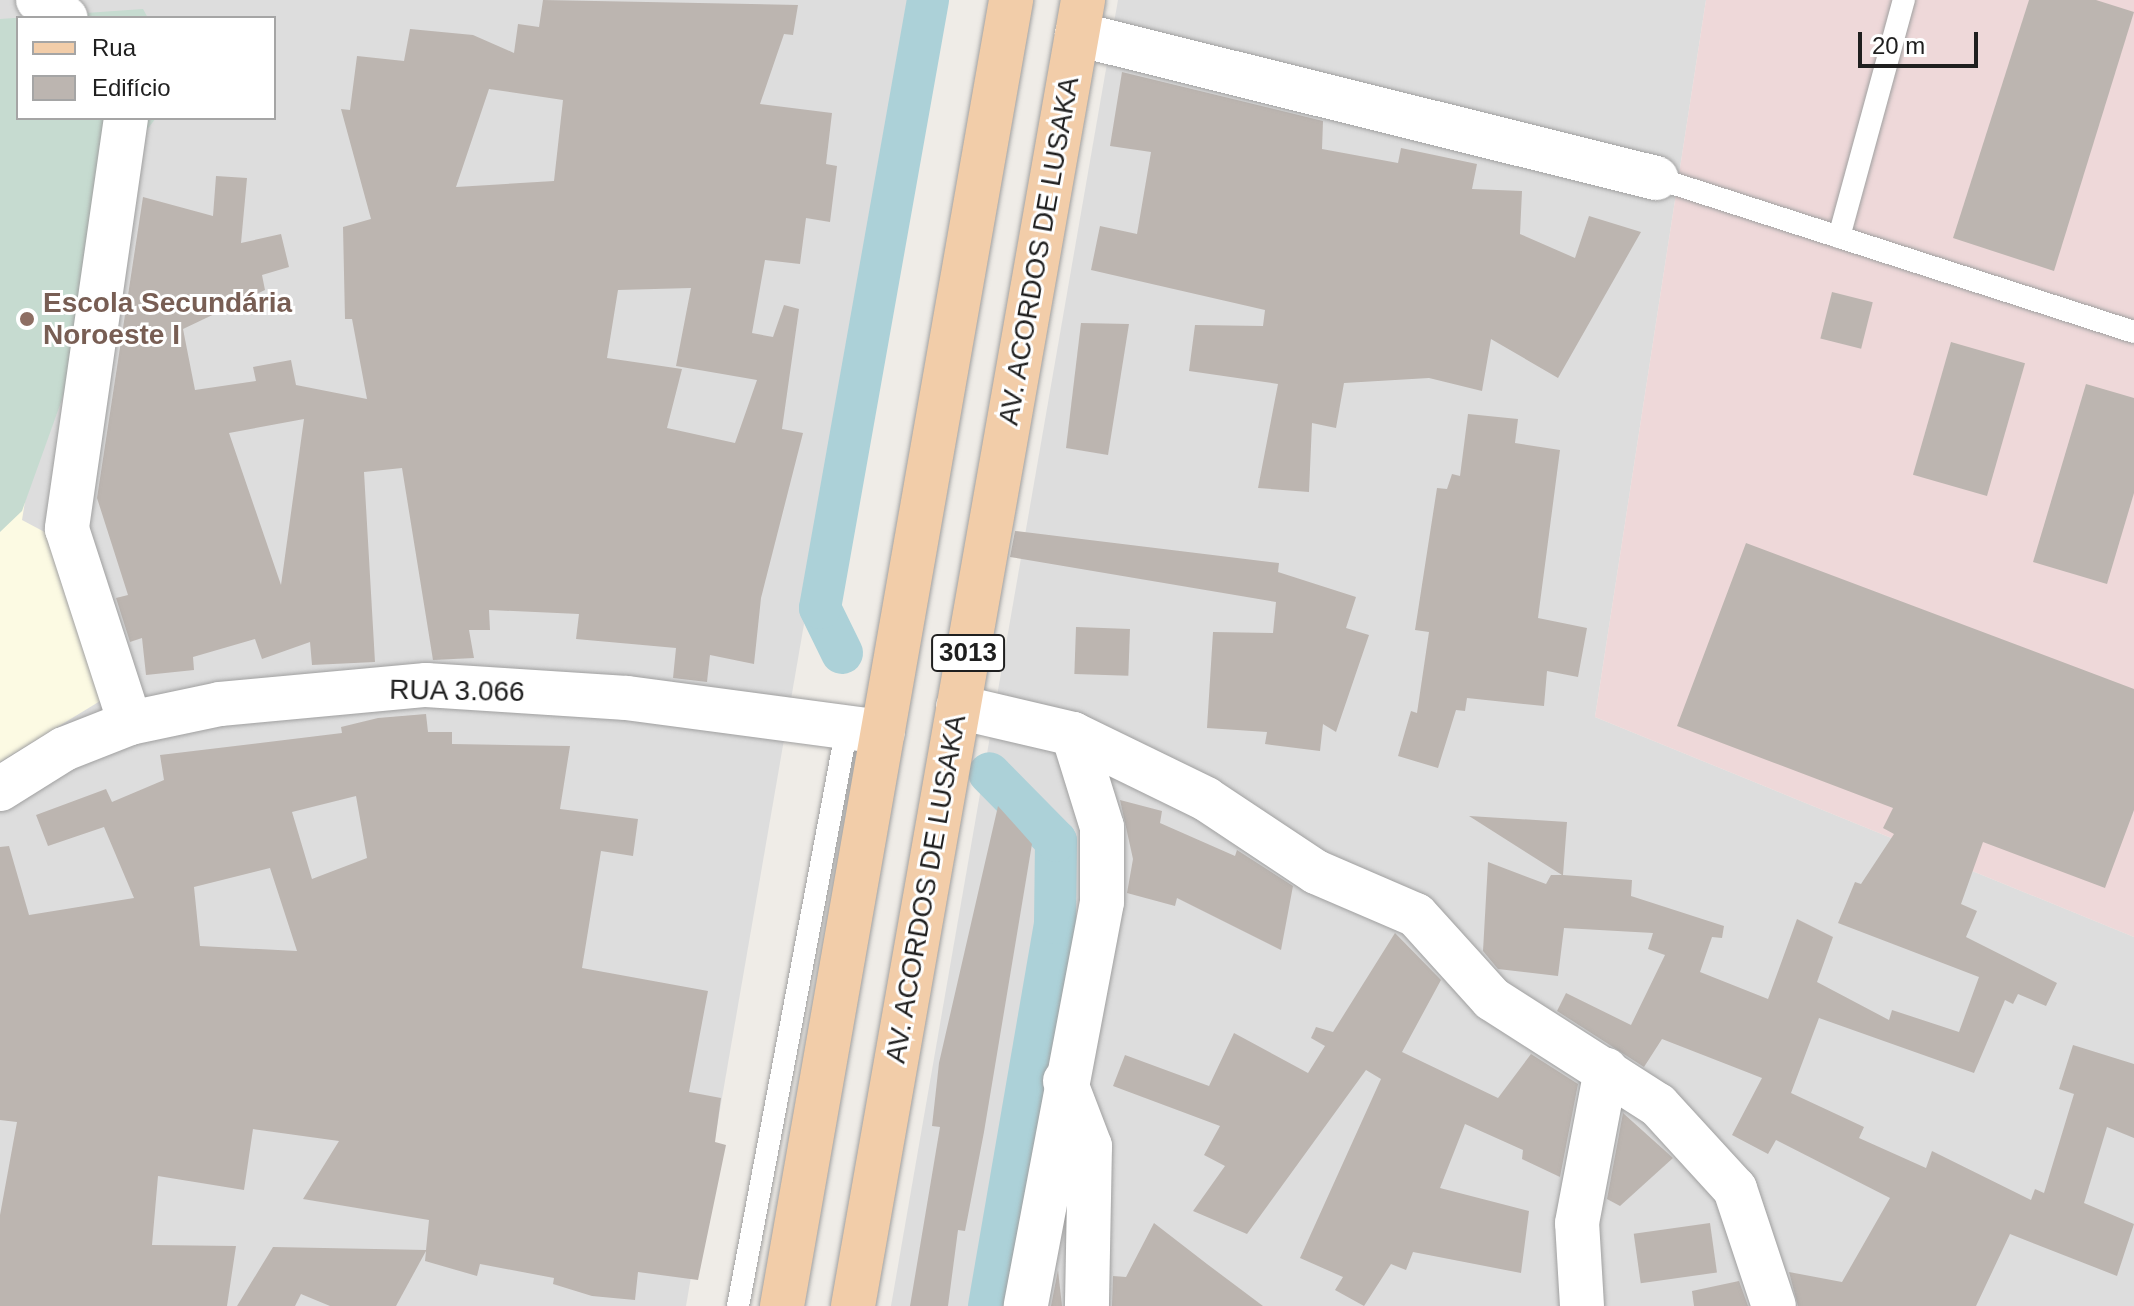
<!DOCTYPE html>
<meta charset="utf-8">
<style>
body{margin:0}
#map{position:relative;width:2134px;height:1306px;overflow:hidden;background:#efece7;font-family:Helvetica,sans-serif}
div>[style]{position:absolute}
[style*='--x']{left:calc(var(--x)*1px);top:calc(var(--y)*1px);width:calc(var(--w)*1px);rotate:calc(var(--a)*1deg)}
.residential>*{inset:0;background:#ddd}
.commercial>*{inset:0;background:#eed8d9}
.education>*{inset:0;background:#fcfae3}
.wetland>*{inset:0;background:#c6dbd0}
.stream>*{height:12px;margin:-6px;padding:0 6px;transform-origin:6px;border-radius:6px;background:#acd1d8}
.canal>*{height:42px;margin:-21px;padding:0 21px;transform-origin:21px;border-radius:21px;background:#acd1d8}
.building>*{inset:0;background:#bcb5b0;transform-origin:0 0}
.roads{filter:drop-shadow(0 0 2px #a0a0a0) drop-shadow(0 0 2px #a0a0a0)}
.service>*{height:22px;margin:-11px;padding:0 11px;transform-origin:11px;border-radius:11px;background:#fff}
.minor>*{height:44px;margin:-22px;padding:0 22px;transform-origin:22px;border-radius:22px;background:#fff}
.primary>*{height:44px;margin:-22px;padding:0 22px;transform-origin:22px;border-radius:22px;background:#f2cda9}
.dots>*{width:22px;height:22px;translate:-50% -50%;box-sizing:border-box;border:4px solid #fff;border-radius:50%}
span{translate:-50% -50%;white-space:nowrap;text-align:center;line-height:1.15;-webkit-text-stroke:6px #fff;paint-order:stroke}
.shield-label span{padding:2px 6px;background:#fff;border:2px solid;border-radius:6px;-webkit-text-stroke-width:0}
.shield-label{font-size:26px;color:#1f1f1f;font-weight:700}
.street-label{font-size:28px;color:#1f1f1f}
.education-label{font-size:28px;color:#785e54;font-weight:700}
.left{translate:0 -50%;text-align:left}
.legend{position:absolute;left:16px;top:16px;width:260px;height:104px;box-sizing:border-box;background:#fff;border:2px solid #a5a5a5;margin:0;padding:10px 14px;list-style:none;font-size:24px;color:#1f1f1f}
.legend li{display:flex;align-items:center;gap:16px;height:40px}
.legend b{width:40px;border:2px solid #a5a5a5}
.scale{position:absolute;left:1858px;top:32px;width:120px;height:36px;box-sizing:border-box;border:4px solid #1f1f1f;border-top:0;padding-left:10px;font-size:24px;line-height:28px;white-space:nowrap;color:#1f1f1f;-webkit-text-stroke:6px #fff;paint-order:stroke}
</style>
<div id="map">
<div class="residential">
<div style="clip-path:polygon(evenodd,0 0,912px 0,686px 1306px,0 1306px,0 0,18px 18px,274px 18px,274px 118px,18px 118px,18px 18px)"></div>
<div style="clip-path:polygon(1118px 0,1706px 0,1595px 717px,2134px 937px,2134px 1306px,891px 1306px)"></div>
</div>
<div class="commercial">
<div style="clip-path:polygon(1706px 0,2134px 0,2134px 937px,1595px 717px)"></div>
</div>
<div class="education">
<div style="clip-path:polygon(0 32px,18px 118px,87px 118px,22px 520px,54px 537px,60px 580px,110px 695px,0 762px)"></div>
</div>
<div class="wetland">
<div style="clip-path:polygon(143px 9px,148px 18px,18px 18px,18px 118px,156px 118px,103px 186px,75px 363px,22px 511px,0 532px,0 19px)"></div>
</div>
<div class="stream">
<div style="--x:989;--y:773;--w:95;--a:45.4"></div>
<div style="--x:1056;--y:841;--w:82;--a:90.7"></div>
<div style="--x:1055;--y:923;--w:389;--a:99.8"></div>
</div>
<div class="canal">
<div style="--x:842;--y:653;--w:50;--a:-116.1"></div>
<div style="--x:820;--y:608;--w:618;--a:-79.93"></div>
<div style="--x:989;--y:1306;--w:389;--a:-80.2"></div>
<div style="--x:1055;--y:923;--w:82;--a:-89.3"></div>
<div style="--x:1056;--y:841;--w:95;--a:-134.6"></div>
</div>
<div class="building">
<div style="clip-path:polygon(evenodd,543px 0,798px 5px,793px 35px,784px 34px,760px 104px,832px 113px,826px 164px,837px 166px,830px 222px,806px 218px,800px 264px,765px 260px,752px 333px,773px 337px,784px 305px,799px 309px,782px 429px,803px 433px,761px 598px,754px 664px,710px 655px,707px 682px,673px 678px,676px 648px,576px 639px,579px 614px,489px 610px,490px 630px,469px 630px,474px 658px,433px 660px,402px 468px,364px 472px,375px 662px,312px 665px,310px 642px,262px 659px,255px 639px,193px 657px,194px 670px,146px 675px,142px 638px,130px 642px,116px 598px,128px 595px,97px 498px,143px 197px,213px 216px,216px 176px,247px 178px,241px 243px,281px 234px,289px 267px,262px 275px,265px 290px,183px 329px,195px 390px,256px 381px,253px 367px,291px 360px,296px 385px,367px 399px,352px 319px,345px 319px,343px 227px,371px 219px,341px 109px,350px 110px,357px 56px,404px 61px,410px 29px,473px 35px,514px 53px,518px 24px,539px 27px,543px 0,489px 89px,563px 100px,554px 181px,456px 187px,489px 89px,543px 0,691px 288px,676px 366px,757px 380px,735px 443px,667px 428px,682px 369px,607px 358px,618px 290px,691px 288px,543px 0,304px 419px,281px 585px,229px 433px,304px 419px)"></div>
<div style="clip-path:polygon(2029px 0,2096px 0,2134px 12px,2054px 271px,1953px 238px)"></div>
<div style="clip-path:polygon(1122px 72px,1323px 121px,1322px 149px,1398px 163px,1401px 148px,1477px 164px,1472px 189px,1522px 191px,1520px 234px,1575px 258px,1589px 216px,1641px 232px,1558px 378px,1491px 339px,1482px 391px,1429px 378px,1344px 383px,1336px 428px,1312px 423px,1309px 492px,1258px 488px,1278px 384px,1189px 371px,1195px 325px,1263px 326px,1265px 310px,1091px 270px,1100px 226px,1137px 234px,1151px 152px,1110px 146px)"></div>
<div style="left:1832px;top:292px;width:42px;height:48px;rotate:14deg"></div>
<div style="clip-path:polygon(1081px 323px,1129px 324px,1108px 455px,1066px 448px)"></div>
<div style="left:1951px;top:342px;width:77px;height:138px;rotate:16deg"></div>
<div style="clip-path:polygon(2086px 384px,2134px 398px,2134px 493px,2107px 584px,2033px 562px)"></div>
<div style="clip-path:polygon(1468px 414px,1518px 419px,1515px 443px,1560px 450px,1538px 618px,1587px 628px,1578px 677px,1547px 671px,1544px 706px,1467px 698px,1465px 711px,1456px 710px,1438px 768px,1398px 756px,1411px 711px,1417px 713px,1429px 632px,1415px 630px,1437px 488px,1447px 489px,1452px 474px,1460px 476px)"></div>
<div style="clip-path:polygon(1015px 531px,1279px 563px,1278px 572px,1356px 597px,1346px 628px,1369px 635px,1336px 732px,1323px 724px,1320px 751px,1265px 744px,1267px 732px,1207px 728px,1213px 632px,1273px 633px,1276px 602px,1010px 557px)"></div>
<div style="clip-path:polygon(1746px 543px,2134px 689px,2134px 810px,2105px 888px,1983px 842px,1961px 904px,1977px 911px,1966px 937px,2057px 983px,2046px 1006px,2018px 994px,2013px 1004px,2005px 1000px,1974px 1073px,1819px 1018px,1791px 1093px,1864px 1127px,1859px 1138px,1926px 1168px,1932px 1151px,2031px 1200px,2035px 1189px,2044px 1193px,2074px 1094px,2059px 1089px,2073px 1045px,2134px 1064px,2134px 1138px,2107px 1127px,2084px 1203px,2134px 1224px,2117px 1276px,2010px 1234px,1976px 1306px,1798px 1306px,1789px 1272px,1842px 1282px,1890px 1198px,1776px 1140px,1768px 1154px,1732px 1135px,1762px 1078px,1662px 1039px,1644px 1067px,1557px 1011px,1566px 993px,1631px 1025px,1665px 955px,1648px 949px,1653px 933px,1564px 928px,1558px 976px,1498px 969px,1483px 951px,1488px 862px,1546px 884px,1551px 875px,1562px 875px,1469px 816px,1567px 822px,1563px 875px,1632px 880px,1631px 896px,1724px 926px,1722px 938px,1712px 937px,1700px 972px,1768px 999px,1797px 919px,1833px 937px,1817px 982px,1889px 1020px,1892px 1010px,1959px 1032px,1979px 977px,1838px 923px,1855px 882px,1861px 884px,1894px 834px,1883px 828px,1893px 808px,1677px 726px)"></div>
<div style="left:1076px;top:627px;width:54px;height:47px;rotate:2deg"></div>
<div style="clip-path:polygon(evenodd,426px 714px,428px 732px,452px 732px,452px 744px,570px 746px,560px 809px,638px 819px,633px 856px,601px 851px,582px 968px,708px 991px,689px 1092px,721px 1098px,715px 1142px,726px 1145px,698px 1280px,638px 1272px,635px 1300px,592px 1296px,553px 1284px,554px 1278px,480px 1264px,477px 1276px,425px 1261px,426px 1251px,396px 1306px,330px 1306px,301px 1294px,295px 1306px,237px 1306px,273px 1247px,426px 1250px,429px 1220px,303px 1199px,339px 1141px,253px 1129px,244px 1190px,158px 1176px,152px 1245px,236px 1246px,227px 1306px,0 1306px,0 1215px,17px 1122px,0 1120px,0 847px,9px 846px,29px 915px,134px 898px,104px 827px,48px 846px,36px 815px,106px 789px,112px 802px,164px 780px,160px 755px,342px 733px,341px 727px,378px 718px,426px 714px,356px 796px,367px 858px,312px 879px,292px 812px,356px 796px,426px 714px,270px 868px,297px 951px,200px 946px,194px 887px,270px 868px)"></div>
<div style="clip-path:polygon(1120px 800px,1162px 811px,1160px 823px,1235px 856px,1237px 850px,1293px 886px,1281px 950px,1177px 898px,1175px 906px,1127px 893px,1133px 859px)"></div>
<div style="clip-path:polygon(998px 806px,1032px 844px,984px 1132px,965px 1231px,958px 1230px,948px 1306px,910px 1306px,940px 1127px,932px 1126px,939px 1063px)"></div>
<div style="clip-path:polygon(1395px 933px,1441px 980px,1402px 1052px,1498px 1098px,1531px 1054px,1578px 1084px,1560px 1177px,1522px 1159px,1523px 1150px,1465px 1124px,1440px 1188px,1529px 1211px,1521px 1273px,1413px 1252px,1406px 1270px,1391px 1264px,1364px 1306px,1335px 1290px,1343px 1277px,1300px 1258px,1381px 1079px,1366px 1070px,1247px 1234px,1193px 1211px,1225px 1166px,1204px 1155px,1220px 1126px,1113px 1086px,1125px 1055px,1209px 1086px,1234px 1033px,1308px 1073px,1325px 1046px,1311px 1038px,1316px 1027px,1333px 1032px)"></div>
<div style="clip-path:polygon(1623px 1113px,1673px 1158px,1620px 1206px,1607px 1199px)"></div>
<div style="clip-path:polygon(1154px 1223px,1207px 1264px,1263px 1306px,1112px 1306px,1113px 1276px,1126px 1277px)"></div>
<div style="left:1710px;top:1223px;width:50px;height:77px;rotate:82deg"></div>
<div style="clip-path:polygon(1058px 1270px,1062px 1306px,1051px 1306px)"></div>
<div style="clip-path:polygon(1739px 1281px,1748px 1306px,1694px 1306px,1692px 1291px)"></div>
</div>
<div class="roads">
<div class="service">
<div style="--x:1656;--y:178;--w:502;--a:17.86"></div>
<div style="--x:1839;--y:237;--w:246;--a:-74.7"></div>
<div style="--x:738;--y:1306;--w:589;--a:-79.34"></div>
</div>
<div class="minor">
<div style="--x:38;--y:0;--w:33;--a:33"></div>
<div style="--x:1077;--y:34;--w:597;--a:13.97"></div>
<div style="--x:126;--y:118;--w:415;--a:98.2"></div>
<div style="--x:67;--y:529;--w:204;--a:72"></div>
<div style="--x:958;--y:707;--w:118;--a:13.2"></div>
<div style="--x:1073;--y:734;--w:97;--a:72.7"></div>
<div style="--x:1102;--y:827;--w:75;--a:90"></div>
<div style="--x:1102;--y:902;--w:411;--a:100.7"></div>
<div style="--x:1073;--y:734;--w:148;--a:26"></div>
<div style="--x:1206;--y:799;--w:132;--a:33.6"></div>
<div style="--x:1316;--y:872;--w:109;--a:23.3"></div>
<div style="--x:1416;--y:915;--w:113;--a:47.9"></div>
<div style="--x:1492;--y:999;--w:197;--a:32.6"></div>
<div style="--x:1658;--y:1105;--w:114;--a:47.5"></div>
<div style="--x:1735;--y:1189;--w:123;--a:71.6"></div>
<div style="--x:0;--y:789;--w:75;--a:-32"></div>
<div style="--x:64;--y:749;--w:71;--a:-21.5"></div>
<div style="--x:130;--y:723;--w:92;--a:-11.9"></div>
<div style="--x:220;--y:704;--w:207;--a:-5.3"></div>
<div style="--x:426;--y:685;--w:201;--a:3.7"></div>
<div style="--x:627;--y:698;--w:258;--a:7.6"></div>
<div style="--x:1065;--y:1081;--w:70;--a:69"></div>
<div style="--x:1090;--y:1146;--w:160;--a:91.1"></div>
<div style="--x:1582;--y:1306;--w:83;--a:-93.4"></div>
<div style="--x:1577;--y:1223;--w:156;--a:-79.3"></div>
</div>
<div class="primary">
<div style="--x:782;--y:1306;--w:1326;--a:-80.05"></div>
<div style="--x:853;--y:1306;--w:1326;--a:-80.01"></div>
</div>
</div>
<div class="dots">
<div style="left:27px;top:319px;background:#8d6e63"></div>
</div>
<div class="shield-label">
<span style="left:968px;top:653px">3013</span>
</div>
<div class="street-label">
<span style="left:1039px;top:251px;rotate:-80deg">AV. ACORDOS DE LUSAKA</span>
<span style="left:457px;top:691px;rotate:1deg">RUA 3.066</span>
<span style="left:926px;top:889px;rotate:-80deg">AV. ACORDOS DE LUSAKA</span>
</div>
<div class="education-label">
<span class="left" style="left:43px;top:319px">Escola Secundária<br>Noroeste I</span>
</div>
<ul class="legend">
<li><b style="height:10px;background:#f2cda9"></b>Rua</li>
<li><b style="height:22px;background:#bcb5b0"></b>Edifício</li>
</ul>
<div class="scale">20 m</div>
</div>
